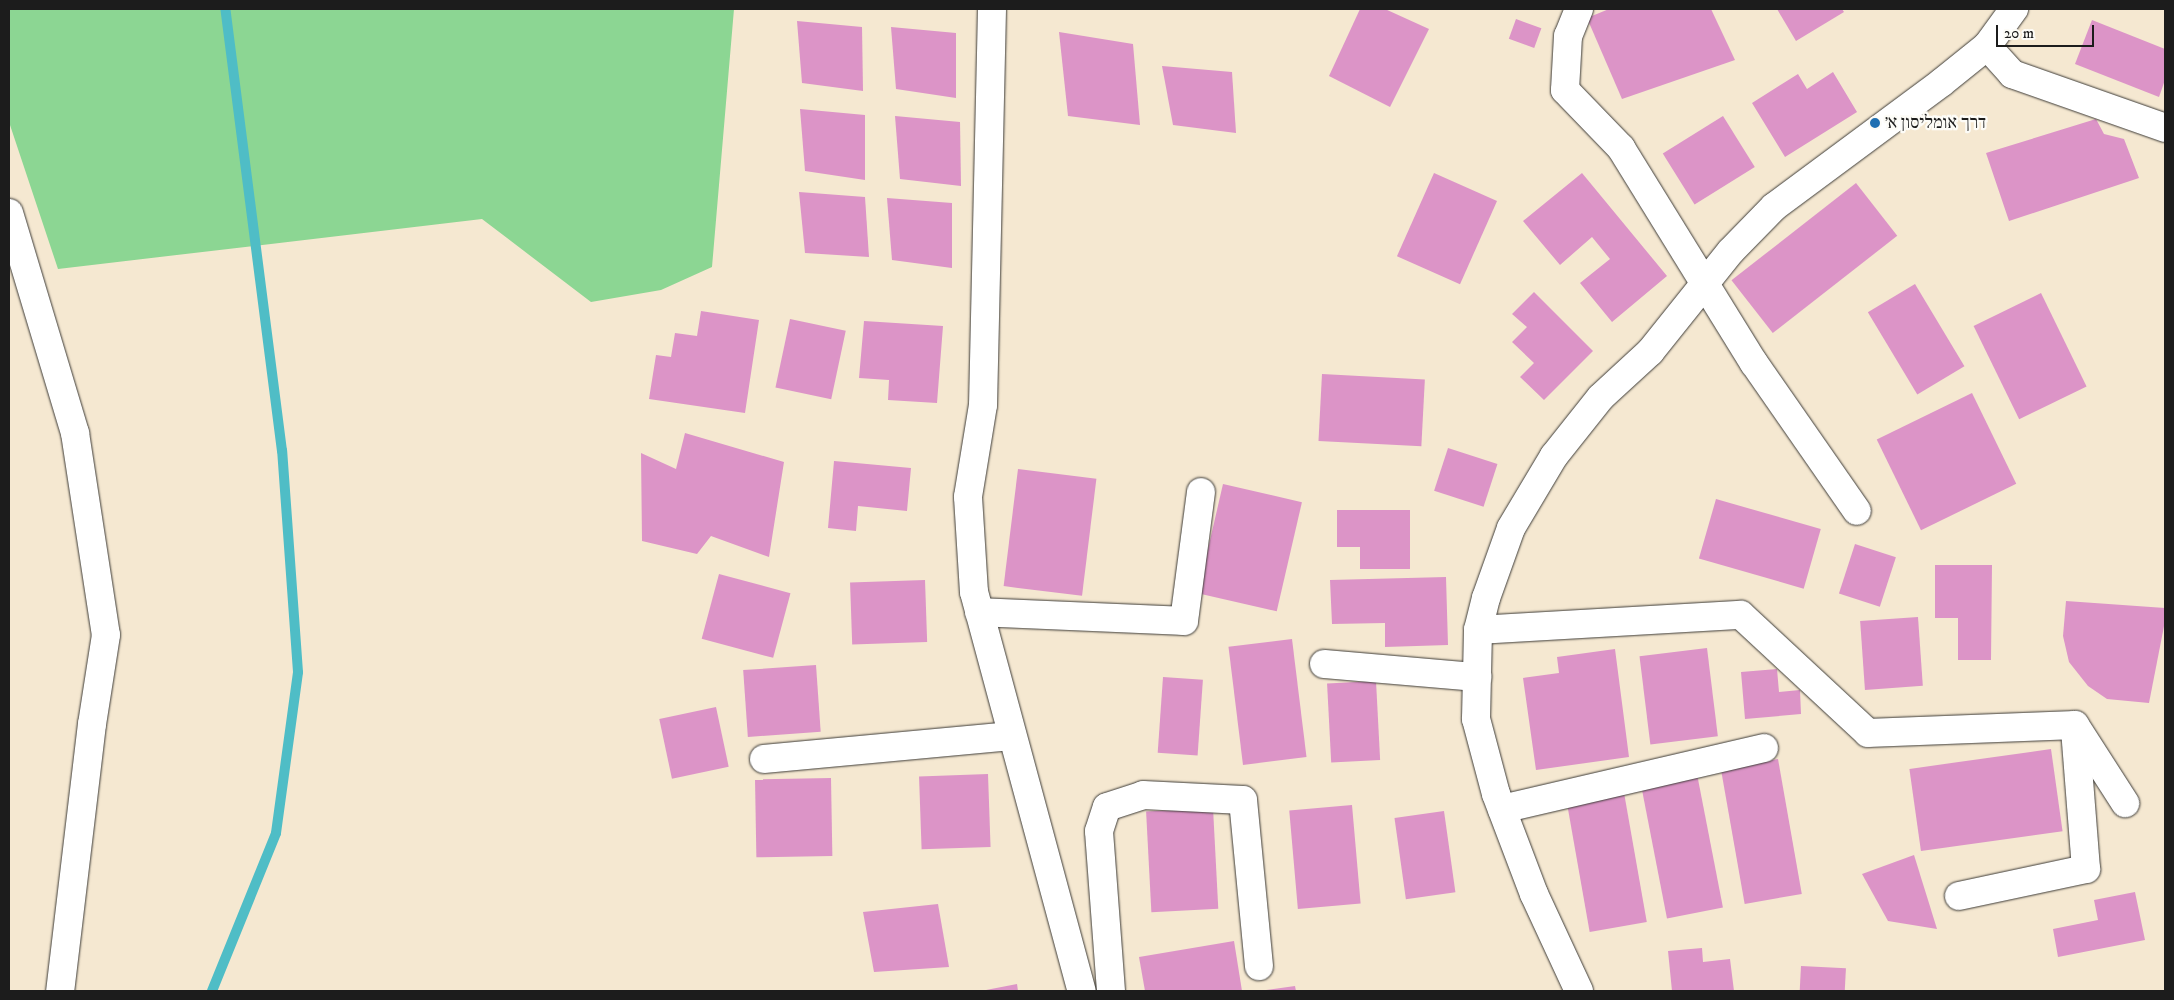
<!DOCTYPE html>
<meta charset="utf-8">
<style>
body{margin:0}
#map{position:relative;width:2174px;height:1000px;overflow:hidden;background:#f5e8d1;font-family:"IM FELL DW Pica","Frank Ruhl Libre",serif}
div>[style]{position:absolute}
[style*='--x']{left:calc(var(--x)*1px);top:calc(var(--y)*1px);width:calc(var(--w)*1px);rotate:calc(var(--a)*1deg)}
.green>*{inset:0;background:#8cd693}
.stream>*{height:10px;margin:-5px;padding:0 5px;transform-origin:5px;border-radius:5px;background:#4fbdc6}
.building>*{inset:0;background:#dc94c7;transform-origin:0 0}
.roads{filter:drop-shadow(0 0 1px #3d3b37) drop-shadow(0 0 1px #3d3b37)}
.minor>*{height:28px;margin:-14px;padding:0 14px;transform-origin:14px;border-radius:14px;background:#fff}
.dots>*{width:14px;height:14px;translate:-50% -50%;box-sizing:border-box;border:2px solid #fdfcf7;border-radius:50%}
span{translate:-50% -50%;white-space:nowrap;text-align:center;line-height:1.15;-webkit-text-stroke:4.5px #fdfcf7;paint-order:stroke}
.poi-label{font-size:18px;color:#1c1c1c}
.left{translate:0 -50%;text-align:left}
.frame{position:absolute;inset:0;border:10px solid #1c1c1c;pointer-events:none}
.scale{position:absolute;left:1996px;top:25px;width:98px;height:22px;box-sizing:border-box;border:2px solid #1c1c1c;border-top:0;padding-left:6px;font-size:15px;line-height:18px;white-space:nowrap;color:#1c1c1c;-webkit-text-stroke:4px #fdfcf7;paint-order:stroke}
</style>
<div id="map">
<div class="green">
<div style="clip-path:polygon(9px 9px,734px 9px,712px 267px,661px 290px,591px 302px,482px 219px,58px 269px,9px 122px)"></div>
</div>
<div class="stream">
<div style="--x:212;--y:991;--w:170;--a:-67.9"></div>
<div style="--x:276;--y:833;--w:162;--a:-82.2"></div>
<div style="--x:298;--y:672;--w:222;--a:-94.1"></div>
<div style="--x:282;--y:451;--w:446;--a:-97.3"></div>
</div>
<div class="building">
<div style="clip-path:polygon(1360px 9px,1385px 9px,1429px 29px,1390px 107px,1329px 76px)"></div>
<div style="clip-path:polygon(1609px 9px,1711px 9px,1735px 60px,1622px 99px,1587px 18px)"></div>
<div style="clip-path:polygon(1777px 9px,1842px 9px,1844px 12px,1796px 41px)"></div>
<div style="left:1516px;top:19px;width:27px;height:21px;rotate:20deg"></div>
<div style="clip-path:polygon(2092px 20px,2165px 49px,2165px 80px,2159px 97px,2075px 64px)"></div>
<div style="clip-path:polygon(797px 21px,862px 27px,863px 91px,802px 83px)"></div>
<div style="clip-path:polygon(891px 27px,956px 33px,956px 98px,896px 89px)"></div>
<div style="clip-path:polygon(1059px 32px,1133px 44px,1140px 125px,1068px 116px)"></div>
<div style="clip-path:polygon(1162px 66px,1232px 72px,1236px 133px,1173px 125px)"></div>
<div style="clip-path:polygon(1833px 72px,1857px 112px,1785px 157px,1752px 103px,1798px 74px,1807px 89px)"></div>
<div style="clip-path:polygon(800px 109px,865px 115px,865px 180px,805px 171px)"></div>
<div style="clip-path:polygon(895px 116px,960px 122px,961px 186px,900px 179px)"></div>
<div style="left:1723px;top:116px;width:60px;height:71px;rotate:58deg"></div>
<div style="clip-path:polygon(2096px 119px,2104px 134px,2124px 139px,2139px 178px,2009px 221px,1986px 153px)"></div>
<div style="left:1434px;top:173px;width:69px;height:91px;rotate:24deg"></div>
<div style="clip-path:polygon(1582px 173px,1667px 276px,1612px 322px,1580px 283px,1610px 259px,1592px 237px,1560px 265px,1523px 221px)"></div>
<div style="left:1856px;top:183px;width:67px;height:158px;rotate:52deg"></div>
<div style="clip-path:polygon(799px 192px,865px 197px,869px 257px,805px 253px)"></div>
<div style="clip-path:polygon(887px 198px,952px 203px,952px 268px,892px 260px)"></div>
<div style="left:1915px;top:284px;width:96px;height:55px;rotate:59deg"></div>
<div style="clip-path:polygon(1534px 292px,1593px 351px,1544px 400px,1520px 377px,1534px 363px,1512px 342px,1527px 327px,1512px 314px)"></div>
<div style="left:2041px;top:293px;width:104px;height:75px;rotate:64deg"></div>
<div style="clip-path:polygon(701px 311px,759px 320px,745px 413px,649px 399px,656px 355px,671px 357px,675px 333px,697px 336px)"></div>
<div style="left:790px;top:319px;width:57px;height:70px;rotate:12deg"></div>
<div style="clip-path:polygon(864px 321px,943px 326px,937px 403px,888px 400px,889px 380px,859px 378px)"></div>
<div style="left:1322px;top:374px;width:103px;height:67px;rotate:3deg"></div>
<div style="left:1972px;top:393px;width:101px;height:106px;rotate:64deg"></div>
<div style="clip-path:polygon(685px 433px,784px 462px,769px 557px,711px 536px,697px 554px,642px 541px,641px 453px,676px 469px)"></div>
<div style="left:1448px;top:448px;width:52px;height:45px;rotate:18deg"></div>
<div style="clip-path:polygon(834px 461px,911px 468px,907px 511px,858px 506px,856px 531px,828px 528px)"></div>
<div style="left:1018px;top:469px;width:79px;height:118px;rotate:7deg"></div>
<div style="left:1223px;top:484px;width:81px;height:112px;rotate:13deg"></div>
<div style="left:1716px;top:499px;width:109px;height:62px;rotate:16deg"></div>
<div style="clip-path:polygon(1337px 510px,1410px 510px,1410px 569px,1360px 569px,1360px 547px,1337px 547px)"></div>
<div style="left:1855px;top:544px;width:43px;height:52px;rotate:18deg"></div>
<div style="clip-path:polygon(1935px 565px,1992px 565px,1991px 660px,1958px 660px,1958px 618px,1935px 618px)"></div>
<div style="left:719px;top:574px;width:74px;height:67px;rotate:15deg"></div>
<div style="clip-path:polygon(1446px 577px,1448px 645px,1385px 647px,1385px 623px,1332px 624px,1330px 580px)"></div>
<div style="left:925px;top:580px;width:62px;height:75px;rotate:88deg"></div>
<div style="clip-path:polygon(2066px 601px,2165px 608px,2165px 621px,2149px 703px,2107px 699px,2088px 686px,2069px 662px,2063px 636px)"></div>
<div style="left:1918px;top:617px;width:69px;height:58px;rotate:86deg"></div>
<div style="left:1292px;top:639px;width:119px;height:64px;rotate:83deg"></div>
<div style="left:1707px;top:648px;width:89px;height:68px;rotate:83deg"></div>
<div style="clip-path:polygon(1615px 649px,1629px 757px,1536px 770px,1523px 678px,1559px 673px,1557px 657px)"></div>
<div style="left:816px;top:665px;width:67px;height:73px;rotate:86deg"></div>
<div style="clip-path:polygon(1777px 669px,1779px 692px,1800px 690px,1801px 714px,1745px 719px,1741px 672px)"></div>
<div style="left:1163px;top:677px;width:40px;height:76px;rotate:4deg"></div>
<div style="left:1376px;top:681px;width:79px;height:49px;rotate:87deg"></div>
<div style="left:716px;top:707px;width:61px;height:58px;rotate:78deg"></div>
<div style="left:2051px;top:749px;width:83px;height:143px;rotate:82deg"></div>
<div style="left:1778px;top:759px;width:137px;height:58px;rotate:80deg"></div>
<div style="left:988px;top:774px;width:73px;height:69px;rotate:88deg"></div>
<div style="left:1697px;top:774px;width:136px;height:57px;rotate:79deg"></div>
<div style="left:831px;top:778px;width:78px;height:76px;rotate:89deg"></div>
<div style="left:1623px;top:787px;width:137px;height:58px;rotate:80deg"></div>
<div style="left:1352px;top:805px;width:99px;height:63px;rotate:85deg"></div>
<div style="left:1213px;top:808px;width:101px;height:67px;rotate:87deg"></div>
<div style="left:1444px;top:811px;width:82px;height:50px;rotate:82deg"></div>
<div style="clip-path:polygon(1914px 855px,1937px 929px,1888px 921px,1862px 874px)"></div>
<div style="clip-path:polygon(2135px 892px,2145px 940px,2058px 957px,2053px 929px,2098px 920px,2094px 900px)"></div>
<div style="clip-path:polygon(938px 904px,949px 967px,874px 972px,863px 912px)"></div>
<div style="clip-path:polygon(1234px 941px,1242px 991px,1145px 991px,1139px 957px)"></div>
<div style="clip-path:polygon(1702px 948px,1703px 962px,1730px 959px,1734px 991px,1672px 991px,1668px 951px)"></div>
<div style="left:1801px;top:966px;width:45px;height:25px;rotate:3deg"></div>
<div style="clip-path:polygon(1017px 984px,1018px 991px,986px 991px,986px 990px)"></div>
<div style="clip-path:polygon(1295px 986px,1296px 991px,1266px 991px,1266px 990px)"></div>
</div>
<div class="roads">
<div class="minor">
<div style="--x:992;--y:9;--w:396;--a:91.3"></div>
<div style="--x:983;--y:405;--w:93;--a:99.3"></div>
<div style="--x:968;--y:497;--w:95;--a:86.4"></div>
<div style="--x:974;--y:592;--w:413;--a:74.9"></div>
<div style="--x:1579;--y:9;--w:29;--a:112"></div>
<div style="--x:1568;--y:36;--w:54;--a:93.2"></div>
<div style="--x:1565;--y:90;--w:81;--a:46"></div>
<div style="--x:1621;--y:148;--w:253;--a:58.3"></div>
<div style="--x:1754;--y:363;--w:180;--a:55.2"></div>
<div style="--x:1987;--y:46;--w:38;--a:48"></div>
<div style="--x:2012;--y:74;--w:162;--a:19.4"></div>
<div style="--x:9;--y:213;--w:230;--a:73.3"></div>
<div style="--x:75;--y:433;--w:204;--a:81.3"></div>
<div style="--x:106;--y:635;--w:90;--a:98.9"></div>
<div style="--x:92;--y:724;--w:269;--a:96.8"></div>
<div style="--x:979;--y:612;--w:205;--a:2.5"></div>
<div style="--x:1184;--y:621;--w:130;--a:-82.5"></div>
<div style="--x:1478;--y:630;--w:263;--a:-3.3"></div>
<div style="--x:1741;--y:615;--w:173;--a:42.9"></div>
<div style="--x:1868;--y:733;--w:207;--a:-2.2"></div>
<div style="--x:2075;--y:725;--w:93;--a:57.3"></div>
<div style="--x:1324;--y:664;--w:154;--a:4.9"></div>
<div style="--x:764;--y:759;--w:248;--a:-5.3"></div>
<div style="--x:1502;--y:809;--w:269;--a:-13.1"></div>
<div style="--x:1959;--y:896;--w:130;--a:-12"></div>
<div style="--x:2086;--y:869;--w:141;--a:-94.5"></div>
<div style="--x:1111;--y:991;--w:160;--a:-94.3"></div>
<div style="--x:1099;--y:831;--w:25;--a:-72"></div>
<div style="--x:1107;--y:807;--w:38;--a:-18"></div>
<div style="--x:1143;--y:795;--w:100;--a:2.9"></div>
<div style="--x:1243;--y:800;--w:167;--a:84.5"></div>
<div style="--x:1579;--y:991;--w:107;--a:-114.9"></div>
<div style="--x:1534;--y:894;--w:107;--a:-110.8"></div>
<div style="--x:1496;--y:794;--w:78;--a:-104.9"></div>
<div style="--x:1476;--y:719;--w:89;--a:-88.7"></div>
<div style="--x:1478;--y:630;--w:33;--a:-76"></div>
<div style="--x:1486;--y:598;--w:74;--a:-70.3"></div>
<div style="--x:1511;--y:528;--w:84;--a:-59.2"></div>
<div style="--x:1554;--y:456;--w:75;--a:-51.5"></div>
<div style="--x:1601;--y:397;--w:67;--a:-42.6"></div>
<div style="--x:1650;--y:352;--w:129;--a:-51.3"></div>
<div style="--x:1731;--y:251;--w:62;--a:-45.7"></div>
<div style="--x:1774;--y:207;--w:208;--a:-36.6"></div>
<div style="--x:1941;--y:83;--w:59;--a:-38.8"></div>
<div style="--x:1987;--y:46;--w:46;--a:-53.9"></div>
</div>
</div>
<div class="dots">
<div style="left:1875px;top:123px;background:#1f6fb2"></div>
</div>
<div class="poi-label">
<span class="left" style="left:1885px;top:123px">דרך אומליסון א׳</span>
</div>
<div class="frame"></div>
<div class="scale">20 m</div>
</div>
